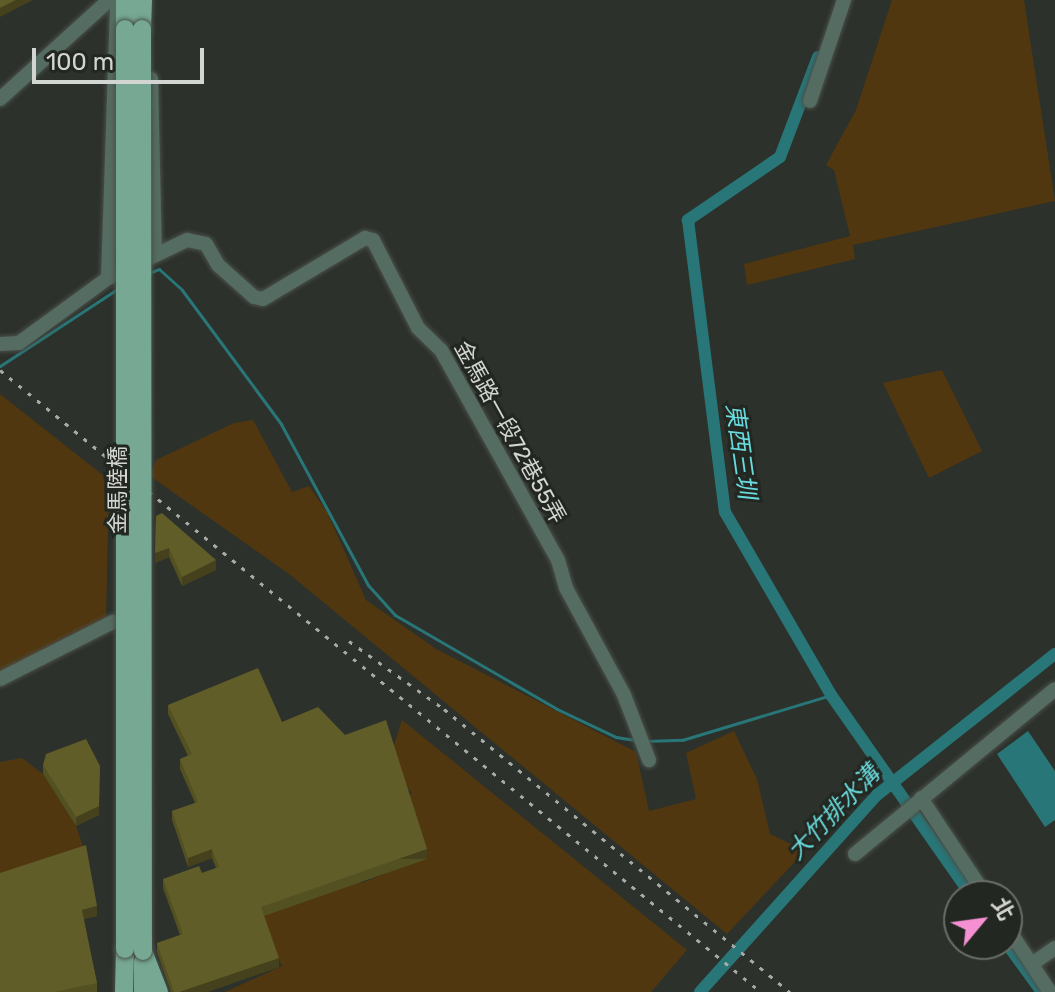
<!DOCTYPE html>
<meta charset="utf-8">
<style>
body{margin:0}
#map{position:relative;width:1055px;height:992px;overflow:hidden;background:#2c312b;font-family:Rubik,"Noto Sans TC",sans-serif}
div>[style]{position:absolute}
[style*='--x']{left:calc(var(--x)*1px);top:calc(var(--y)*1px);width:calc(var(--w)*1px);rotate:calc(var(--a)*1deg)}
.green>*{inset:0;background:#51370f}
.water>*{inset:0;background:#297678}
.stream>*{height:3px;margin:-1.5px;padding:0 1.5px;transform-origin:1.5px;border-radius:1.5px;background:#297678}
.canal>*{height:12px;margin:-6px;padding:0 6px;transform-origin:6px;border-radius:6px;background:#297678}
.roads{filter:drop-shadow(0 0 2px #4a4f49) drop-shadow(0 0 2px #4a4f49)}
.minor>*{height:14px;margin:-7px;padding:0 7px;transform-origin:7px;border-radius:7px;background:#546c62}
.major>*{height:18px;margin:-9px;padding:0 9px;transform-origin:9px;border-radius:9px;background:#76a893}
.rail>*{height:3px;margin-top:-1.5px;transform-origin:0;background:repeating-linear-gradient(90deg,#a7aba6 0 4px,transparent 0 12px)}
.bridges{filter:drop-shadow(0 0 2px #4a4f49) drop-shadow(0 0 2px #4a4f49)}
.major-bridge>*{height:18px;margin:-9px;padding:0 9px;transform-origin:9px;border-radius:9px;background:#76a893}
.wall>*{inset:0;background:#535022}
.shaded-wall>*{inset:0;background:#44411c;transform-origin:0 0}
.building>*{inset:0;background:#615d28}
span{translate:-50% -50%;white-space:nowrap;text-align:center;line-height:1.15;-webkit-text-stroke:6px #232721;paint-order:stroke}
.street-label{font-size:22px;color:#d2d5d1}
.water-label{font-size:24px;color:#69dbde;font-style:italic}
.north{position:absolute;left:943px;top:880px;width:80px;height:80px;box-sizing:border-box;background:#232721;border:2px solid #696d67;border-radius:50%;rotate:61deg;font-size:22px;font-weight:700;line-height:32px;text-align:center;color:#d2d5d1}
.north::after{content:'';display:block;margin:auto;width:28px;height:36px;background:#f591d2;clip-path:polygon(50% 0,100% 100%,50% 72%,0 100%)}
.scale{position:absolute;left:32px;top:48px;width:172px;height:36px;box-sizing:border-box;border:4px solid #d2d5d1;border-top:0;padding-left:10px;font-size:24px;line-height:28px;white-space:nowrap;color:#d2d5d1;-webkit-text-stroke:6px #232721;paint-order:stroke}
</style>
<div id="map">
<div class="green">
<div style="clip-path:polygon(892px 0,1024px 0,1055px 201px,853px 245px,855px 259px,747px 285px,744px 264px,850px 236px,834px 170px,826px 165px,856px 110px)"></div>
<div style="clip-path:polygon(942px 370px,982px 451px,929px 478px,883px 383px)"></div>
<div style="clip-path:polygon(0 394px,109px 480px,106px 619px,0 674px)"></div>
<div style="clip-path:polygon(253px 420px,292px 492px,309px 486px,327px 512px,366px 600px,436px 649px,636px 752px,649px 811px,696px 799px,686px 753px,734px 731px,757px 779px,770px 834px,805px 851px,727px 934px,289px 574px,150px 476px,156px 460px,234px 423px)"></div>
<div style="clip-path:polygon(402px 720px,687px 950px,651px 992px,225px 992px,282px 966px,257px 910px,350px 875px,362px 883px,410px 863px,405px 798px,412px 793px,398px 778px,390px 758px)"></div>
<div style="clip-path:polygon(22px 758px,43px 774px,76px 826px,86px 855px,0 882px,0 762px)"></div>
</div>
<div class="water">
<div style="clip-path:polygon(1028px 731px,1055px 771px,1055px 820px,1045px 827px,997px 754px)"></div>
</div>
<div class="stream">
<div style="--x:149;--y:273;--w:11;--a:-22"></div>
<div style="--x:159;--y:269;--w:31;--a:42"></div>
<div style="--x:182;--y:290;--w:167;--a:53.5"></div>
<div style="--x:281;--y:424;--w:183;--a:61.6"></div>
<div style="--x:368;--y:585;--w:40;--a:48"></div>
<div style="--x:395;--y:615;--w:187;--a:30.1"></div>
<div style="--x:557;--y:709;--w:65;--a:25.4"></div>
<div style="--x:616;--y:737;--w:19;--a:9"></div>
<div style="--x:0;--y:366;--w:140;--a:-33.3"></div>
<div style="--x:646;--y:741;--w:36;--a:-2"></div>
<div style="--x:682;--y:740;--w:156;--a:-16.8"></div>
</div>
<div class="canal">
<div style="--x:818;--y:57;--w:107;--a:110.8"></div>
<div style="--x:780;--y:157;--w:112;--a:145.6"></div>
<div style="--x:688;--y:220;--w:294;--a:82.8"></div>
<div style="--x:725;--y:512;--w:211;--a:59.9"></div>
<div style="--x:831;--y:695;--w:246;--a:55"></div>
<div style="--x:1007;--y:944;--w:59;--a:53.9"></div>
<div style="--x:700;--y:992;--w:265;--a:-48.1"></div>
<div style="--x:877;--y:795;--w:227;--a:-38.4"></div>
</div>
<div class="roads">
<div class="minor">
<div style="--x:151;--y:79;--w:175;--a:88.7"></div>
<div style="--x:0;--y:99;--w:147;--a:-42.2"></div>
<div style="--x:810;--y:101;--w:107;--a:-71.4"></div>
<div style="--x:108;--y:278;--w:278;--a:-88.1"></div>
<div style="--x:0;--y:344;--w:19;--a:-3"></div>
<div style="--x:19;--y:343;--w:110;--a:-36.1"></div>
<div style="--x:108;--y:278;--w:88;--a:-25.7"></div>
<div style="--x:187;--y:240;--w:19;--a:12"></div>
<div style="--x:206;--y:244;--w:24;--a:60"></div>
<div style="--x:218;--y:265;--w:48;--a:41.6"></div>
<div style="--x:254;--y:297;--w:9;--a:13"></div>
<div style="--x:263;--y:299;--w:119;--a:-30.9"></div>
<div style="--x:365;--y:238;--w:8;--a:14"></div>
<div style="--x:373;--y:240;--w:99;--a:62.9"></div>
<div style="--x:418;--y:328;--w:32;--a:44"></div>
<div style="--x:441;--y:350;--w:240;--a:60.9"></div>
<div style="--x:558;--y:560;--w:29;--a:74"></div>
<div style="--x:566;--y:588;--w:122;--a:61.5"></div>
<div style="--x:624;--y:695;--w:70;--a:69"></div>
<div style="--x:0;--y:679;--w:127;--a:-26.8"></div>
<div style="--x:921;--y:798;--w:118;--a:56.4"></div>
<div style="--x:855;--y:854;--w:259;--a:-39.5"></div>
<div style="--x:1007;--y:927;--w:78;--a:56.5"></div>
<div style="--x:1032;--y:964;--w:28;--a:-35"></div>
</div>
<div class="major">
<div style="--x:125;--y:0;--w:29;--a:90"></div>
<div style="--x:142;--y:29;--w:29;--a:-88"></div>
<div style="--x:143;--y:951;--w:44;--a:68.7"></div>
<div style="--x:143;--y:962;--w:30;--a:90"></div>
<div style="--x:124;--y:992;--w:43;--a:-88.7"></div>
</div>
</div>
<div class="rail">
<div style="--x:0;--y:370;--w:983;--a:39.26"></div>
<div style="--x:349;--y:641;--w:117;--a:35.6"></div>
<div style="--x:444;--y:709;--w:447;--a:39.3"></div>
</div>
<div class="bridges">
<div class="major-bridge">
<div style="--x:142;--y:29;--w:922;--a:89.94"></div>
<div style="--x:125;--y:949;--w:920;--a:-90"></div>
</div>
</div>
<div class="wall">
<div style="clip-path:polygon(156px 516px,216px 570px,182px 586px,169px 557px,155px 563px)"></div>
<div style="clip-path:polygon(168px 705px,282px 722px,427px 859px,264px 916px,279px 967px,207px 992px,171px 992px,157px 952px,157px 943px,180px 935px,163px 888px,163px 879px,202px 873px,216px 868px,212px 858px,188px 867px,172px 820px,172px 811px,195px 803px,180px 769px,180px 759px,188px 756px,168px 714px)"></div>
<div style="clip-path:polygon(43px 765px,99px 815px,76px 826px,43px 774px)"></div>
<div style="clip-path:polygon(0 873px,97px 916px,83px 919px,97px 983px,97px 992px,0 992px)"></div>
</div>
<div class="shaded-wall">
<div style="clip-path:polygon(16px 0,33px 0,0 17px,0 8px)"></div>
<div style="clip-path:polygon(169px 548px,169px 557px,155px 563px,155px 553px)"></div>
<div style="clip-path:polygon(216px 560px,216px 570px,182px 586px,182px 577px)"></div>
<div style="clip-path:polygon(100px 766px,99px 815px,76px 826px,76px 817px)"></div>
<div style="clip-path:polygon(212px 849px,212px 858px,188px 867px,188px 858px)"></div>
<div style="left:427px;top:849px;width:10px;height:176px;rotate:90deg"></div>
<div style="clip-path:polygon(97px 906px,97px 916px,82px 919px,82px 910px)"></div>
<div style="clip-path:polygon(279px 958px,279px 967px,207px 992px,179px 992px)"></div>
</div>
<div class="building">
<div style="clip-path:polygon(0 0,16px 0,0 8px)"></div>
<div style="clip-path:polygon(162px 513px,216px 560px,182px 577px,169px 548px,155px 553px,156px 516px)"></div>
<div style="clip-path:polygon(258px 668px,282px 722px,318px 707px,345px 735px,386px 720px,427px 849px,261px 907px,279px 958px,179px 992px,174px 992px,157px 943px,183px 934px,163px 879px,199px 866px,202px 873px,219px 867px,212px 849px,188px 858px,172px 811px,198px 802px,180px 759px,192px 754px,168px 705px)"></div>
<div style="clip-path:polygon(86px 739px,100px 766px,99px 806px,76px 817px,43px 765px,46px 754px)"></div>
<div style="clip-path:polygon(86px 845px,97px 906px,82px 910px,97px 983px,54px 992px,0 992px,0 873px)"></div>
</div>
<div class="street-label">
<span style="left:510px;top:432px;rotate:61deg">金馬路一段72巷55弄</span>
<span style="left:118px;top:490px;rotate:-90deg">金馬陸橋</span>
</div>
<div class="water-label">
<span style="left:740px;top:451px;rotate:82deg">東西三圳</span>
<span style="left:834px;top:813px;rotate:-46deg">大竹排水溝</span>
</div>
<div class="north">北</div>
<div class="scale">100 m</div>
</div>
